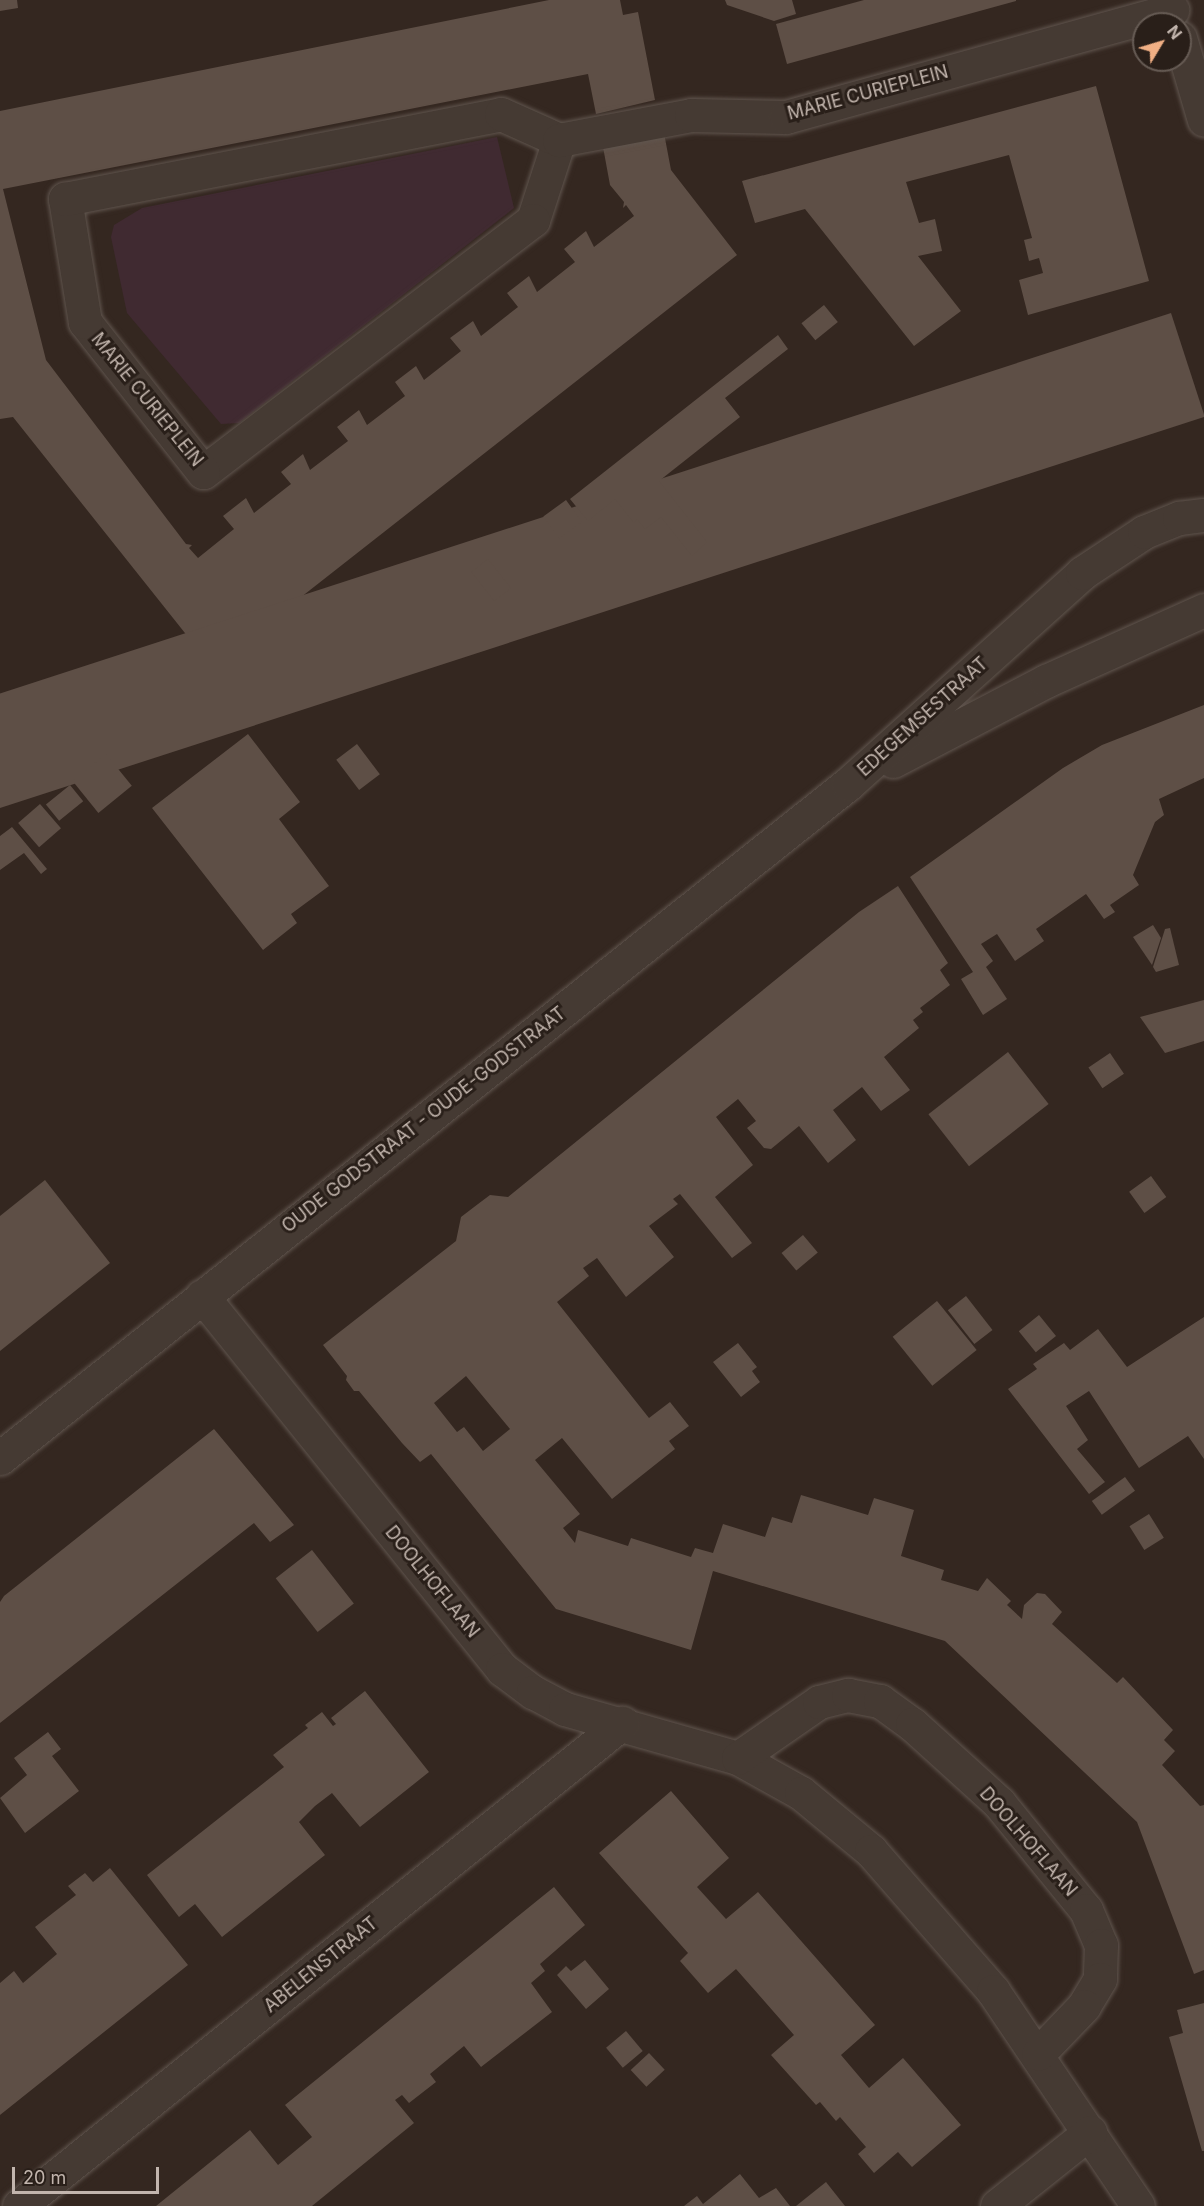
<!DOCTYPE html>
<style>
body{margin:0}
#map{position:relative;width:1204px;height:2206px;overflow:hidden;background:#342720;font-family:Inter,sans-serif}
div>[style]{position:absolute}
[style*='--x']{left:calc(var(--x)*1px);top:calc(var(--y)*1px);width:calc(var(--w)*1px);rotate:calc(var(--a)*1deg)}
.green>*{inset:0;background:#402a31}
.building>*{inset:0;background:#5e4f46;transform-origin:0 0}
.roads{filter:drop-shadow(0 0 2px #60554e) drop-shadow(0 0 2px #60554e)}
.minor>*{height:33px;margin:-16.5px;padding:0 16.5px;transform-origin:16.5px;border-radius:16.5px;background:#453a33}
.tertiary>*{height:33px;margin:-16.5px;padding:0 16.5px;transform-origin:16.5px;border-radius:16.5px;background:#453a33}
span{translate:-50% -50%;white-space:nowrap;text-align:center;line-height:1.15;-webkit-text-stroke:6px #291f19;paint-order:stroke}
.street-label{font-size:18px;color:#c2b5ad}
.north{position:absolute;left:1132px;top:12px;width:60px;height:60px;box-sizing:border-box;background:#291f19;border:2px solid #665b54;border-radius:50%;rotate:52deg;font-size:16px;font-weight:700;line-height:24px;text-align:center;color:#c2b5ad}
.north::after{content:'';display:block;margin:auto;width:21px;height:27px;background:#f0af84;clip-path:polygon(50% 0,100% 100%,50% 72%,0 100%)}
.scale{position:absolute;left:12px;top:2167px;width:147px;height:27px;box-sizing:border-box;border:3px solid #c2b5ad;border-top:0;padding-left:8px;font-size:18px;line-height:21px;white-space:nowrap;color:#c2b5ad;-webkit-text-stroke:4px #291f19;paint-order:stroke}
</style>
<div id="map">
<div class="green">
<div style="clip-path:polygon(497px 137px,514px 208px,239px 423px,221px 424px,127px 313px,111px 237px,114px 225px,142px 208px)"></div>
</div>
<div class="building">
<div style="clip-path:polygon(0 0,17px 0,18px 8px,0 11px)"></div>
<div style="clip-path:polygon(549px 0,620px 0,623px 15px,638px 12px,655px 100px,596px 114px,588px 74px,3px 189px,46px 360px,186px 544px,192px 545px,189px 548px,198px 558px,234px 529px,223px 516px,246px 498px,254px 513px,291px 484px,281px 472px,303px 454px,310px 470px,348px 441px,337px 427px,359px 410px,367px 425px,405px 396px,395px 382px,416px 366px,424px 380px,461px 351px,450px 338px,473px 321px,481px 336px,518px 307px,507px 293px,529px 276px,537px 292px,575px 262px,564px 249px,586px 231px,594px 247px,634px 216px,626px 205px,623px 208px,624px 202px,610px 185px,603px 147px,664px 133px,671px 170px,737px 255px,212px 667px,13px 417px,0 419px,0 111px)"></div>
<div style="clip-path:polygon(725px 0,792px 0,796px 14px,774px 21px,727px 5px)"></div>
<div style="clip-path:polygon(864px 0,1016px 0,1016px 1px,787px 64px,776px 24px)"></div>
<div style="clip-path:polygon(1096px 86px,1149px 281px,1028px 315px,1019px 280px,1043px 273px,1039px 258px,1029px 261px,1024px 240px,1032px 238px,1009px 155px,906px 182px,919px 223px,935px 219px,942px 251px,918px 256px,961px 311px,914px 346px,805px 209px,755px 223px,742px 181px)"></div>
<div style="left:824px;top:305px;width:22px;height:29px;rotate:51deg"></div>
<div style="left:1171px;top:313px;width:109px;height:1345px;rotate:72deg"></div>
<div style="clip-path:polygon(778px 335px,788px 349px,725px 398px,740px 417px,659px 481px,707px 542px,692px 556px,661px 517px,645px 529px,637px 519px,634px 523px,615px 499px,588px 521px,570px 499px)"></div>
<div style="left:566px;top:500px;width:27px;height:28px;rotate:54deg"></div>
<div style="left:488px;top:559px;width:37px;height:21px;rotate:52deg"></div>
<div style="clip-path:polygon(1204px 705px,1204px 778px,1159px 799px,1164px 815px,1155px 822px,1133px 875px,1139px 885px,1110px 905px,1115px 912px,1104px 919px,1086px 894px,1036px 929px,1044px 941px,1015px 961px,997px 934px,981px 944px,993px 961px,986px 967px,1007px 999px,983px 1015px,961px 979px,973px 972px,910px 877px,1063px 768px,1102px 745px)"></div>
<div style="clip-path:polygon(248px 734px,300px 802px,279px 819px,329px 886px,291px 914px,297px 923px,263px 950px,152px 808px)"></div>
<div style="left:357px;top:744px;width:38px;height:26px;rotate:53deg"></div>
<div style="left:106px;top:754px;width:41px;height:43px;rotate:51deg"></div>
<div style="left:70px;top:785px;width:21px;height:31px;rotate:51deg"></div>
<div style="left:40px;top:804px;width:32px;height:29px;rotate:49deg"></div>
<div style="clip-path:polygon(12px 827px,47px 869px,41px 874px,24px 853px,0 870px,0 836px)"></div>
<div style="clip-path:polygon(evenodd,898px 886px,948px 963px,940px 970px,950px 985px,920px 1008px,923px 1012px,913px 1020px,919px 1028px,884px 1057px,910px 1090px,881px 1111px,862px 1087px,833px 1110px,856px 1140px,828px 1163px,799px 1126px,771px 1149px,764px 1148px,747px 1128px,756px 1121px,738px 1099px,716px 1117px,753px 1165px,715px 1197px,752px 1243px,732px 1258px,680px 1194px,673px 1199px,678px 1204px,649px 1226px,674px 1257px,626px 1297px,597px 1258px,583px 1268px,589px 1276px,557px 1302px,649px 1418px,670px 1402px,689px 1426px,669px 1441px,675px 1449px,612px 1499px,562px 1438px,535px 1460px,580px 1514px,563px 1528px,575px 1543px,578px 1530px,628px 1546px,631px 1538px,691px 1557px,695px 1548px,713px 1553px,723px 1524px,765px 1537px,772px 1517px,792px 1523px,801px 1495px,868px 1515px,874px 1498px,914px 1510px,901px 1556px,944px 1570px,941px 1580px,978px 1591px,987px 1578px,1011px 1601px,1007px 1605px,1022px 1619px,1024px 1605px,1037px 1593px,1045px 1594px,1062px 1612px,1052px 1624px,1117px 1683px,1123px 1677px,1173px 1730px,1164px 1740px,1175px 1751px,1162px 1765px,1200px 1806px,1204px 1805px,1204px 1970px,1194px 1974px,1137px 1822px,945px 1641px,713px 1571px,691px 1650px,556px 1609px,431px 1454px,420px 1462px,402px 1443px,359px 1391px,354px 1391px,346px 1380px,347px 1376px,323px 1345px,456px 1241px,461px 1217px,478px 1204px,490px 1195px,508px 1197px,859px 912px,898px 886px,466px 1376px,510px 1429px,483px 1451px,464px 1427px,457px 1432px,434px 1403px,466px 1376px)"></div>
<div style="clip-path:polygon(1153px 925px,1161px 938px,1152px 965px,1133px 937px)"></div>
<div style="clip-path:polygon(1170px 928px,1179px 965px,1156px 972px,1153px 967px,1165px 929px)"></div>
<div style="clip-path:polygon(1204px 1000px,1204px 1041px,1165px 1053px,1140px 1017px)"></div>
<div style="left:1008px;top:1052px;width:66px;height:101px;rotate:52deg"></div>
<div style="left:1110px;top:1053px;width:25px;height:26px;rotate:56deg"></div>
<div style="left:1151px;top:1176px;width:26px;height:27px;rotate:54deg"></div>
<div style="clip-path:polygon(45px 1180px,110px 1263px,0 1351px,0 1216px)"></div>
<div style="left:803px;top:1235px;width:23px;height:28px;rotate:50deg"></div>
<div style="left:966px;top:1296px;width:43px;height:23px;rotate:52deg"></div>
<div style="left:937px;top:1301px;width:63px;height:57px;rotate:51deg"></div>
<div style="left:1039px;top:1315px;width:27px;height:26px;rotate:51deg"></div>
<div style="clip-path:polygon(1204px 1317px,1204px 1459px,1188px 1436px,1139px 1468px,1089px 1391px,1066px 1406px,1088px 1440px,1077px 1449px,1105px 1482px,1089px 1494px,1008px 1389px,1037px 1369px,1033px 1364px,1064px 1343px,1070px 1350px,1098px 1329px,1127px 1367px)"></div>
<div style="clip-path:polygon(738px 1343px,757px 1367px,752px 1371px,760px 1382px,741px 1397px,713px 1362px)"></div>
<div style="clip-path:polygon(214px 1429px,294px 1525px,270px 1542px,254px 1523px,0 1723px,0 1602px,4px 1596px)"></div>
<div style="left:1125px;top:1477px;width:17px;height:41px;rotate:54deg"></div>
<div style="left:1149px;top:1514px;width:28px;height:23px;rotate:58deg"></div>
<div style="left:312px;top:1550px;width:68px;height:46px;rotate:52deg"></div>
<div style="clip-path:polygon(365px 1691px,429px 1772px,360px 1827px,332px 1793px,315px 1806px,299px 1822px,325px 1855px,222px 1937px,195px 1904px,179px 1917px,147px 1875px,284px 1767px,273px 1755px,308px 1728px,305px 1725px,322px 1712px,333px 1726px,336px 1724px,331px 1718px)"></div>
<div style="clip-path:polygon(48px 1732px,61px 1749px,52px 1756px,79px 1791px,25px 1833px,0 1798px,27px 1775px,14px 1758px)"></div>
<div style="clip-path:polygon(671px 1791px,729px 1858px,697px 1887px,726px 1919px,758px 1892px,875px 2025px,841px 2055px,869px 2088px,903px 2058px,961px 2125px,912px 2167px,898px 2152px,874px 2173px,858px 2154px,866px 2147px,840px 2117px,836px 2121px,820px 2102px,816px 2105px,771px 2055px,794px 2035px,736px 1969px,708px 1993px,680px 1961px,688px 1953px,599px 1853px)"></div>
<div style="clip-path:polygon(110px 1868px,188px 1965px,0 2115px,0 1983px,14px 1971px,23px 1983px,57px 1954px,35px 1927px,76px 1895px,68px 1886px,85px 1873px,93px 1882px)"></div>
<div style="clip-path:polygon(554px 1887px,585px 1925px,540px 1964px,545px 1971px,531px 1983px,552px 2012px,481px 2067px,464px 2046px,430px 2074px,436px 2082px,409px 2103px,402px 2095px,395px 2100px,414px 2123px,312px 2206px,156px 2206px,250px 2130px,278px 2165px,312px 2137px,285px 2105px)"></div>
<div style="clip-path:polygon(585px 1960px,609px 1989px,586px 2009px,557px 1975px,566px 1966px,571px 1971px)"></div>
<div style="clip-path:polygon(1204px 2003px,1204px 2151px,1202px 2151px,1169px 2037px,1183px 2033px,1177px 2010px)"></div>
<div style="left:626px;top:2031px;width:26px;height:26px;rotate:50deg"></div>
<div style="left:649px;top:2053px;width:23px;height:25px;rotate:47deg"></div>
<div style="clip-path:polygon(740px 2174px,759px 2198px,776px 2188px,790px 2206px,684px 2206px,697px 2196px,703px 2204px)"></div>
<div style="clip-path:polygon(826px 2182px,845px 2206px,796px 2206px)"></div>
</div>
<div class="roads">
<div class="minor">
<div style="--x:1180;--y:38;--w:85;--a:73.7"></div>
<div style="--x:559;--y:140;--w:84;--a:108"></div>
<div style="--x:533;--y:220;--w:415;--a:142.6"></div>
<div style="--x:203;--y:472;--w:191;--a:-128.2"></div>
<div style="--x:85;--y:322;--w:125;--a:-99.2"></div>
<div style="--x:65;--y:199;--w:444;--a:-11"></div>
<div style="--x:501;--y:114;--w:64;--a:24.1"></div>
<div style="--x:559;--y:140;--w:134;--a:-10.7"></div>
<div style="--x:691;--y:115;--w:95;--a:1.2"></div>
<div style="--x:786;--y:117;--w:401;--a:-15.5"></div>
<div style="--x:202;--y:1296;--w:479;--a:51.2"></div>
<div style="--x:502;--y:1669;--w:39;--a:37"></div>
<div style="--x:533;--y:1692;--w:36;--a:28"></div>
<div style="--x:565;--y:1709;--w:180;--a:15.8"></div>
<div style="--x:738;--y:1758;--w:72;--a:29.1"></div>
<div style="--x:801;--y:1793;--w:91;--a:39.6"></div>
<div style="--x:871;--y:1851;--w:186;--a:48.9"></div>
<div style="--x:993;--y:1991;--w:259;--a:56"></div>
<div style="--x:738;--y:1758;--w:98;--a:-34.7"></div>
<div style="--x:819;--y:1702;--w:30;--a:-14"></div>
<div style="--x:848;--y:1695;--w:33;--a:11"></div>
<div style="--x:880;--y:1701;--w:39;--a:36"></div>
<div style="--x:912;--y:1724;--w:118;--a:42.2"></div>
<div style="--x:999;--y:1803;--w:138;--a:50.9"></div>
<div style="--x:1086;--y:1910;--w:38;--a:67"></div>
<div style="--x:1101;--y:1945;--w:34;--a:92"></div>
<div style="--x:1100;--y:1979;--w:31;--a:121"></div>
<div style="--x:1084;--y:2006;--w:66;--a:133.8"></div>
<div style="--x:19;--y:2206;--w:773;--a:-38.69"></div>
<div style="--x:997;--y:2206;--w:119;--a:-38.5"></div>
</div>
<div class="tertiary">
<div style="--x:893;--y:761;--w:173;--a:-27.6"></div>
<div style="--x:1046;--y:681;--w:173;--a:-24.2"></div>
<div style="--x:0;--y:1458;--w:1083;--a:-38.48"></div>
<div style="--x:848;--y:784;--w:315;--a:-42"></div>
<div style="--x:1082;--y:573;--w:74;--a:-33.5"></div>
<div style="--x:1144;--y:532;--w:38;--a:-22"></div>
<div style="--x:1179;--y:518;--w:25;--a:-7"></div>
</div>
</div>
<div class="street-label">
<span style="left:868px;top:93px;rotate:-15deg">MARIE CURIEPLEIN</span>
<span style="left:147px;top:400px;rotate:51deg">MARIE CURIEPLEIN</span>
<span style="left:923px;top:717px;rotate:-42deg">EDEGEMSESTRAAT</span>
<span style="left:424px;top:1120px;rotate:-38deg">OUDE GODSTRAAT - OUDE-GODSTRAAT</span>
<span style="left:432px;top:1582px;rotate:51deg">DOOLHOFLAAN</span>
<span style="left:1028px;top:1842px;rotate:49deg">DOOLHOFLAAN</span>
<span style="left:321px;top:1965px;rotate:-39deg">ABELENSTRAAT</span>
</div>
<div class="north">N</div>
<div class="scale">20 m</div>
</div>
